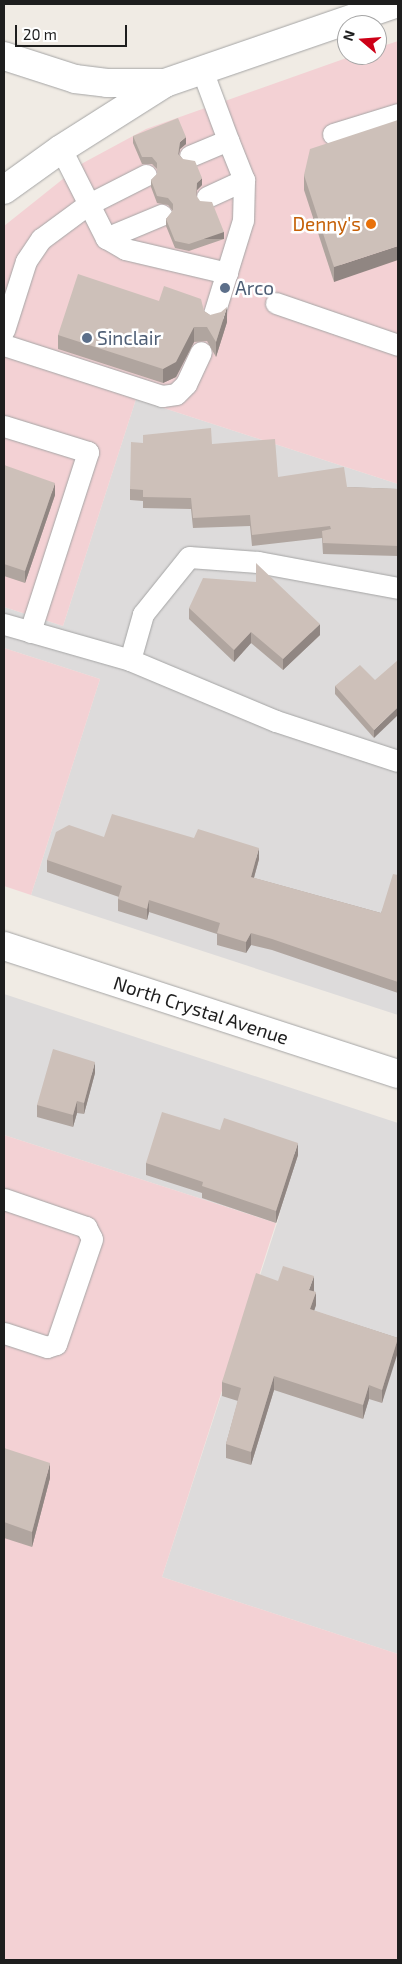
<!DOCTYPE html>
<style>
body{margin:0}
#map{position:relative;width:402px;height:1964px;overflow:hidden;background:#f0ebe4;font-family:"Exo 2",sans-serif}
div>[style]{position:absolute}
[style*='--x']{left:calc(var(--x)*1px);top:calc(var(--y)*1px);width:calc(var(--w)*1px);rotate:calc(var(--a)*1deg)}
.residential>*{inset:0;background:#dddbdb}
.commercial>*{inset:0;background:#f3d1d4}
.roads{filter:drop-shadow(0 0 1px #a5a5a5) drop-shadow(0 0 1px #a5a5a5)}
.lane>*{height:21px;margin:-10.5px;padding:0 10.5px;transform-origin:10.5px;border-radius:10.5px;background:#fff}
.street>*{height:28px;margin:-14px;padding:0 14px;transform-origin:14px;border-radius:14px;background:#fff}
.wall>*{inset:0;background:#b0a59f}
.shaded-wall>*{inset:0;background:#908682;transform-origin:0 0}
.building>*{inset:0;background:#cdc0b9}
.dots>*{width:14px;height:14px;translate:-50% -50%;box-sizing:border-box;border:2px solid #fff;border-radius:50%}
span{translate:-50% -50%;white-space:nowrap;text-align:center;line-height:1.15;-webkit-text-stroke:5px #fff;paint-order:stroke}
.food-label{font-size:19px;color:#c56008}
.right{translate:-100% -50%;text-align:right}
.service-label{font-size:19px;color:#4e5e75}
.left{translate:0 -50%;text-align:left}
.street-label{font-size:19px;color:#1e1e1e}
.frame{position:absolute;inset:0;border:5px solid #1e1e1e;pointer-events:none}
.north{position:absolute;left:337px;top:15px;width:50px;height:50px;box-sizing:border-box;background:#fff;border:1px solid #a5a5a5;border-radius:50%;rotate:288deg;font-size:14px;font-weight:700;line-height:20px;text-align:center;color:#1e1e1e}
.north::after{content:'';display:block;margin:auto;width:18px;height:22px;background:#cd0017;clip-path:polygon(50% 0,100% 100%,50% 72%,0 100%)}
.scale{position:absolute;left:15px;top:25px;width:112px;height:22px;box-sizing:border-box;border:2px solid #1e1e1e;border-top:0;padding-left:6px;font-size:15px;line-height:18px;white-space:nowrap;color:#1e1e1e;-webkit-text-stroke:4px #fff;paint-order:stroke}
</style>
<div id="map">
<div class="residential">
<div style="clip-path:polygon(136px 399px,398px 484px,398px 1015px,31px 895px,100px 679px,4px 648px,4px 607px,63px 626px)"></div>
<div style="clip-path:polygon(4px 994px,398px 1123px,398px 1654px,162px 1577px,281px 1211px,276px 1223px,4px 1135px)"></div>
</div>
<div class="commercial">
<div style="clip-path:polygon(398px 41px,398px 484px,136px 399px,63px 626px,4px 607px,4px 226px,83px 163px,146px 129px,355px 55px,377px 55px,377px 48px)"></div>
<div style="clip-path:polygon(4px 648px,100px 679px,31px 895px,4px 886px)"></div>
<div style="clip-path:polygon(4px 1135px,276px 1223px,162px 1577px,398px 1654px,398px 1960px,4px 1960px)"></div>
</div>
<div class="roads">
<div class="lane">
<div style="--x:202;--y:70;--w:75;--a:69.6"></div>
<div style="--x:333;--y:134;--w:68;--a:-17.1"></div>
<div style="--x:61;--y:149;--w:100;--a:63.2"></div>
<div style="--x:106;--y:238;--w:22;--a:30"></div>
<div style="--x:125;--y:249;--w:105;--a:13.2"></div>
<div style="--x:190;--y:156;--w:41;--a:-22.8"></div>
<div style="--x:228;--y:140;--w:43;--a:68.2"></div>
<div style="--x:244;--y:180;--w:40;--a:91.4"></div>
<div style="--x:243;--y:220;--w:102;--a:107.2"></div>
<div style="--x:207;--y:197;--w:41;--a:-24.7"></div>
<div style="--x:106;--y:238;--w:60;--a:-22.7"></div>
<div style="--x:276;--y:303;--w:129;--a:19"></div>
<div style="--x:4;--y:330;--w:72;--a:-72.3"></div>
<div style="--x:26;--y:261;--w:27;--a:-56"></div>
<div style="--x:41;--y:239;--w:57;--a:-36.5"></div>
<div style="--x:87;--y:205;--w:66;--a:-27"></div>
<div style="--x:4;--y:345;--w:166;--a:17.9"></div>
<div style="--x:162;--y:396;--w:14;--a:-8"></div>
<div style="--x:176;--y:394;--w:14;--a:-45"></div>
<div style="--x:186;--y:384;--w:35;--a:-65"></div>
<div style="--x:4;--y:426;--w:88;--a:17.2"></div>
<div style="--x:88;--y:452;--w:189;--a:107.9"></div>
<div style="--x:4;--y:624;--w:131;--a:15.9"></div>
<div style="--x:130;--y:660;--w:158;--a:22.7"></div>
<div style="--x:276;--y:721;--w:128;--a:18.2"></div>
<div style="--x:130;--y:660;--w:48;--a:-74.2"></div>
<div style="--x:143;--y:614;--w:73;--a:-51.1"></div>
<div style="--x:189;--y:557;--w:69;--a:4.1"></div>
<div style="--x:258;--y:562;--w:142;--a:10.5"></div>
<div style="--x:4;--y:1199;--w:87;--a:18.9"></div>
<div style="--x:86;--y:1227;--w:13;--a:63"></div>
<div style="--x:92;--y:1239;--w:111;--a:108.9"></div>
<div style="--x:56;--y:1344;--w:9;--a:162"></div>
<div style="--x:47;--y:1347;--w:45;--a:-162"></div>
</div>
<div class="street">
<div style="--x:4;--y:56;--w:75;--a:17.9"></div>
<div style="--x:75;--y:79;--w:32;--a:7"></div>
<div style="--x:107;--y:83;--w:58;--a:0"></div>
<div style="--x:4;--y:190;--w:70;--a:-35.7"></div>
<div style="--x:61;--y:149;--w:123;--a:-32.4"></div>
<div style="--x:165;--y:83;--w:242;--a:-19"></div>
<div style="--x:4;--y:946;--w:414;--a:18"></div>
</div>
</div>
<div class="wall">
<div style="clip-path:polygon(398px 120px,334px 282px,304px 190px,304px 175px)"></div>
<div style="clip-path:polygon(133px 136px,186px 144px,180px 149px,179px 154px,202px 185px,197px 190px,196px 196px,224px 239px,189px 251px,175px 248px,166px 226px,166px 219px,173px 211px,168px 205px,157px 203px,151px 187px,151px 180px,157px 174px,157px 169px,152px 164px,142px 164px,133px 143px)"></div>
<div style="clip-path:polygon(159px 301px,204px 311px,210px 315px,227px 322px,216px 357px,207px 341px,194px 342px,176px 377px,163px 383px,58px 349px,58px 335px)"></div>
<div style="clip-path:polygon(143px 443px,212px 444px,278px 477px,347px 487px,398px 489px,398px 556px,323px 554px,322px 538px,252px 546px,250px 526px,193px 528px,191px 509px,143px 508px,143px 501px,130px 500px,130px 489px)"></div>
<div style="clip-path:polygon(4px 465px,55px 495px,25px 583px,4px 576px)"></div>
<div style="clip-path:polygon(189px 608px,320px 635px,283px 670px,251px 643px,234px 662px,189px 619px)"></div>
<div style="clip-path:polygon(375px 680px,374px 738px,335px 694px,335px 686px)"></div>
<div style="clip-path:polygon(104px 837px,259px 859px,254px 878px,381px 913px,398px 875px,398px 993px,272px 950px,251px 945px,246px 953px,217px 945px,217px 934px,149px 912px,147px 920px,118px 911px,118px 899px,119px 897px,47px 872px,47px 860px)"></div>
<div style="clip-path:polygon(95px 1073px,84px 1114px,77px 1113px,73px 1127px,37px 1117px,37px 1105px)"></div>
<div style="clip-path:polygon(220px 1130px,298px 1155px,276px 1223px,202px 1198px,202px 1193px,146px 1175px,146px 1163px)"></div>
<div style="clip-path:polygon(278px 1281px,314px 1290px,316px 1305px,314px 1311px,398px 1338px,382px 1403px,369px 1399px,363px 1419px,274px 1390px,251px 1465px,226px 1458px,226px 1444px,238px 1401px,222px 1396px,222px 1382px)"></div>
<div style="clip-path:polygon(4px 1448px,50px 1478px,32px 1547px,4px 1538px)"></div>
</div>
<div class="shaded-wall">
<div style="clip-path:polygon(186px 137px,186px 144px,180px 149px,178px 160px,180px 142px)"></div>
<div style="clip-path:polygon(202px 178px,202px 185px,197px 190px,196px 202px,197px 183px)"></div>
<div style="left:224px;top:232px;width:7px;height:37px;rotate:90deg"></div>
<div style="clip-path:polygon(398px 246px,398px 260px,334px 282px,334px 267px)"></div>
<div style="clip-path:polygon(227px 307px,227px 322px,216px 357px,216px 342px)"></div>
<div style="clip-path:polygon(194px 327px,194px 342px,176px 377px,163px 383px,163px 369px)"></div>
<div style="clip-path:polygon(55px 483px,55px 495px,25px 583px,25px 571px)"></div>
<div style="clip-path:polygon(320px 624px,320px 635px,283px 670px,283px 659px)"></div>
<div style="clip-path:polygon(251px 632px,251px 643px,234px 662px,234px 650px)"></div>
<div style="clip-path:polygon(398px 707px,398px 715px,374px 738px,374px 730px)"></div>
<div style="clip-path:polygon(259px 848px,259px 859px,251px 888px,251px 877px)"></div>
<div style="clip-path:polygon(149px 900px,149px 912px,147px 920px,147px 909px)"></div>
<div style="clip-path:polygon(251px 933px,251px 945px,246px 953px,246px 942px)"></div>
<div style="clip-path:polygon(95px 1062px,95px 1073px,84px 1114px,84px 1103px)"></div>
<div style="clip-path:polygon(77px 1101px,77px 1113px,73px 1127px,73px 1115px)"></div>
<div style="clip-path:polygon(298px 1143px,298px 1155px,276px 1223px,276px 1211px)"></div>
<div style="clip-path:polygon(314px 1276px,314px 1290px,309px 1303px,309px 1290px)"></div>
<div style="clip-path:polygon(316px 1292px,316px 1305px,310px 1323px,310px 1309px)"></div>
<div style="clip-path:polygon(398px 1338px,398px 1352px,382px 1403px,382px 1390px)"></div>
<div style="clip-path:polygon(274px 1376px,274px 1390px,251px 1465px,251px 1452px)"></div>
<div style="clip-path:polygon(369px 1385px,369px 1399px,363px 1419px,363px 1405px)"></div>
<div style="clip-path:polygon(50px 1463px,50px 1478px,32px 1547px,32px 1532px)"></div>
</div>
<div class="building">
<div style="clip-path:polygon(178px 118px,186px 137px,180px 142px,178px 154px,183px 159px,195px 161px,202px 178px,197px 183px,196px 195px,200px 201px,212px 202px,224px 232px,189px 244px,175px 241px,166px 219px,173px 210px,173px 204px,168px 198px,157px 196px,151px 180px,157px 174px,157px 163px,152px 157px,142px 157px,133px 136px)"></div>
<div style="clip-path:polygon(398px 120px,398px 246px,334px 267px,304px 175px,310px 149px)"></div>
<div style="clip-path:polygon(78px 274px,159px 301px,164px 286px,201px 299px,204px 311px,210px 315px,221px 312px,227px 307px,216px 342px,207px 327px,194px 327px,176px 362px,163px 369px,58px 335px)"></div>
<div style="clip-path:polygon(211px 428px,212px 444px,275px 439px,278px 477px,344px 467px,347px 487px,398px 489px,398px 546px,323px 543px,322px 531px,331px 529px,330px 526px,252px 535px,250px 515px,193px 518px,191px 498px,143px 497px,143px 490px,130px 489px,131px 442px,143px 443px,143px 435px)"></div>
<div style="clip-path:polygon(4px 465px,55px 483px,25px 571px,4px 564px)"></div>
<div style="clip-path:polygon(256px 563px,320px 624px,283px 659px,251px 632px,234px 650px,189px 608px,203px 578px,256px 582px)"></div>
<div style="clip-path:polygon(398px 660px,398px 707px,374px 730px,335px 686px,360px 665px,375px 680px)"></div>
<div style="clip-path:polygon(112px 814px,194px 838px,198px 829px,259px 848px,251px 877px,381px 913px,393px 874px,398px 875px,398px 982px,272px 939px,251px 933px,246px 942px,217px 933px,220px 923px,149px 900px,147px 909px,118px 899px,122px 886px,47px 860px,56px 832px,69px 825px,104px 837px)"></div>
<div style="clip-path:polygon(53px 1049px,95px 1062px,84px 1103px,77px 1101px,73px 1115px,37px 1105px)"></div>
<div style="clip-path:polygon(162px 1112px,220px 1130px,224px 1118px,298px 1143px,276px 1211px,202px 1186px,203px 1182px,146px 1163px)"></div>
<div style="clip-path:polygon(283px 1266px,314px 1276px,309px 1290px,316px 1292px,310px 1309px,398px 1338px,382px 1390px,369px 1385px,363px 1405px,274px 1376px,251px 1452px,226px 1444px,241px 1388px,222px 1382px,256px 1273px,278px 1281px)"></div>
<div style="clip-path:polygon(4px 1448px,50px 1463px,32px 1532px,4px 1522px)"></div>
</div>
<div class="dots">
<div style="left:371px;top:224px;background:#e8710a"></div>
<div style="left:225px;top:288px;background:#5c6f8a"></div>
<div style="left:87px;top:338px;background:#5c6f8a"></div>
</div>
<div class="food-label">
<span class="right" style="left:361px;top:224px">Denny's</span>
</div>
<div class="service-label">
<span class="left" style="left:235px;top:288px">Arco</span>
<span class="left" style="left:97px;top:338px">Sinclair</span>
</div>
<div class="street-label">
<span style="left:201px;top:1010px;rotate:18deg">North Crystal Avenue</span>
</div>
<div class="frame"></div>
<div class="north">N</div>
<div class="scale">20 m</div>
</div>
